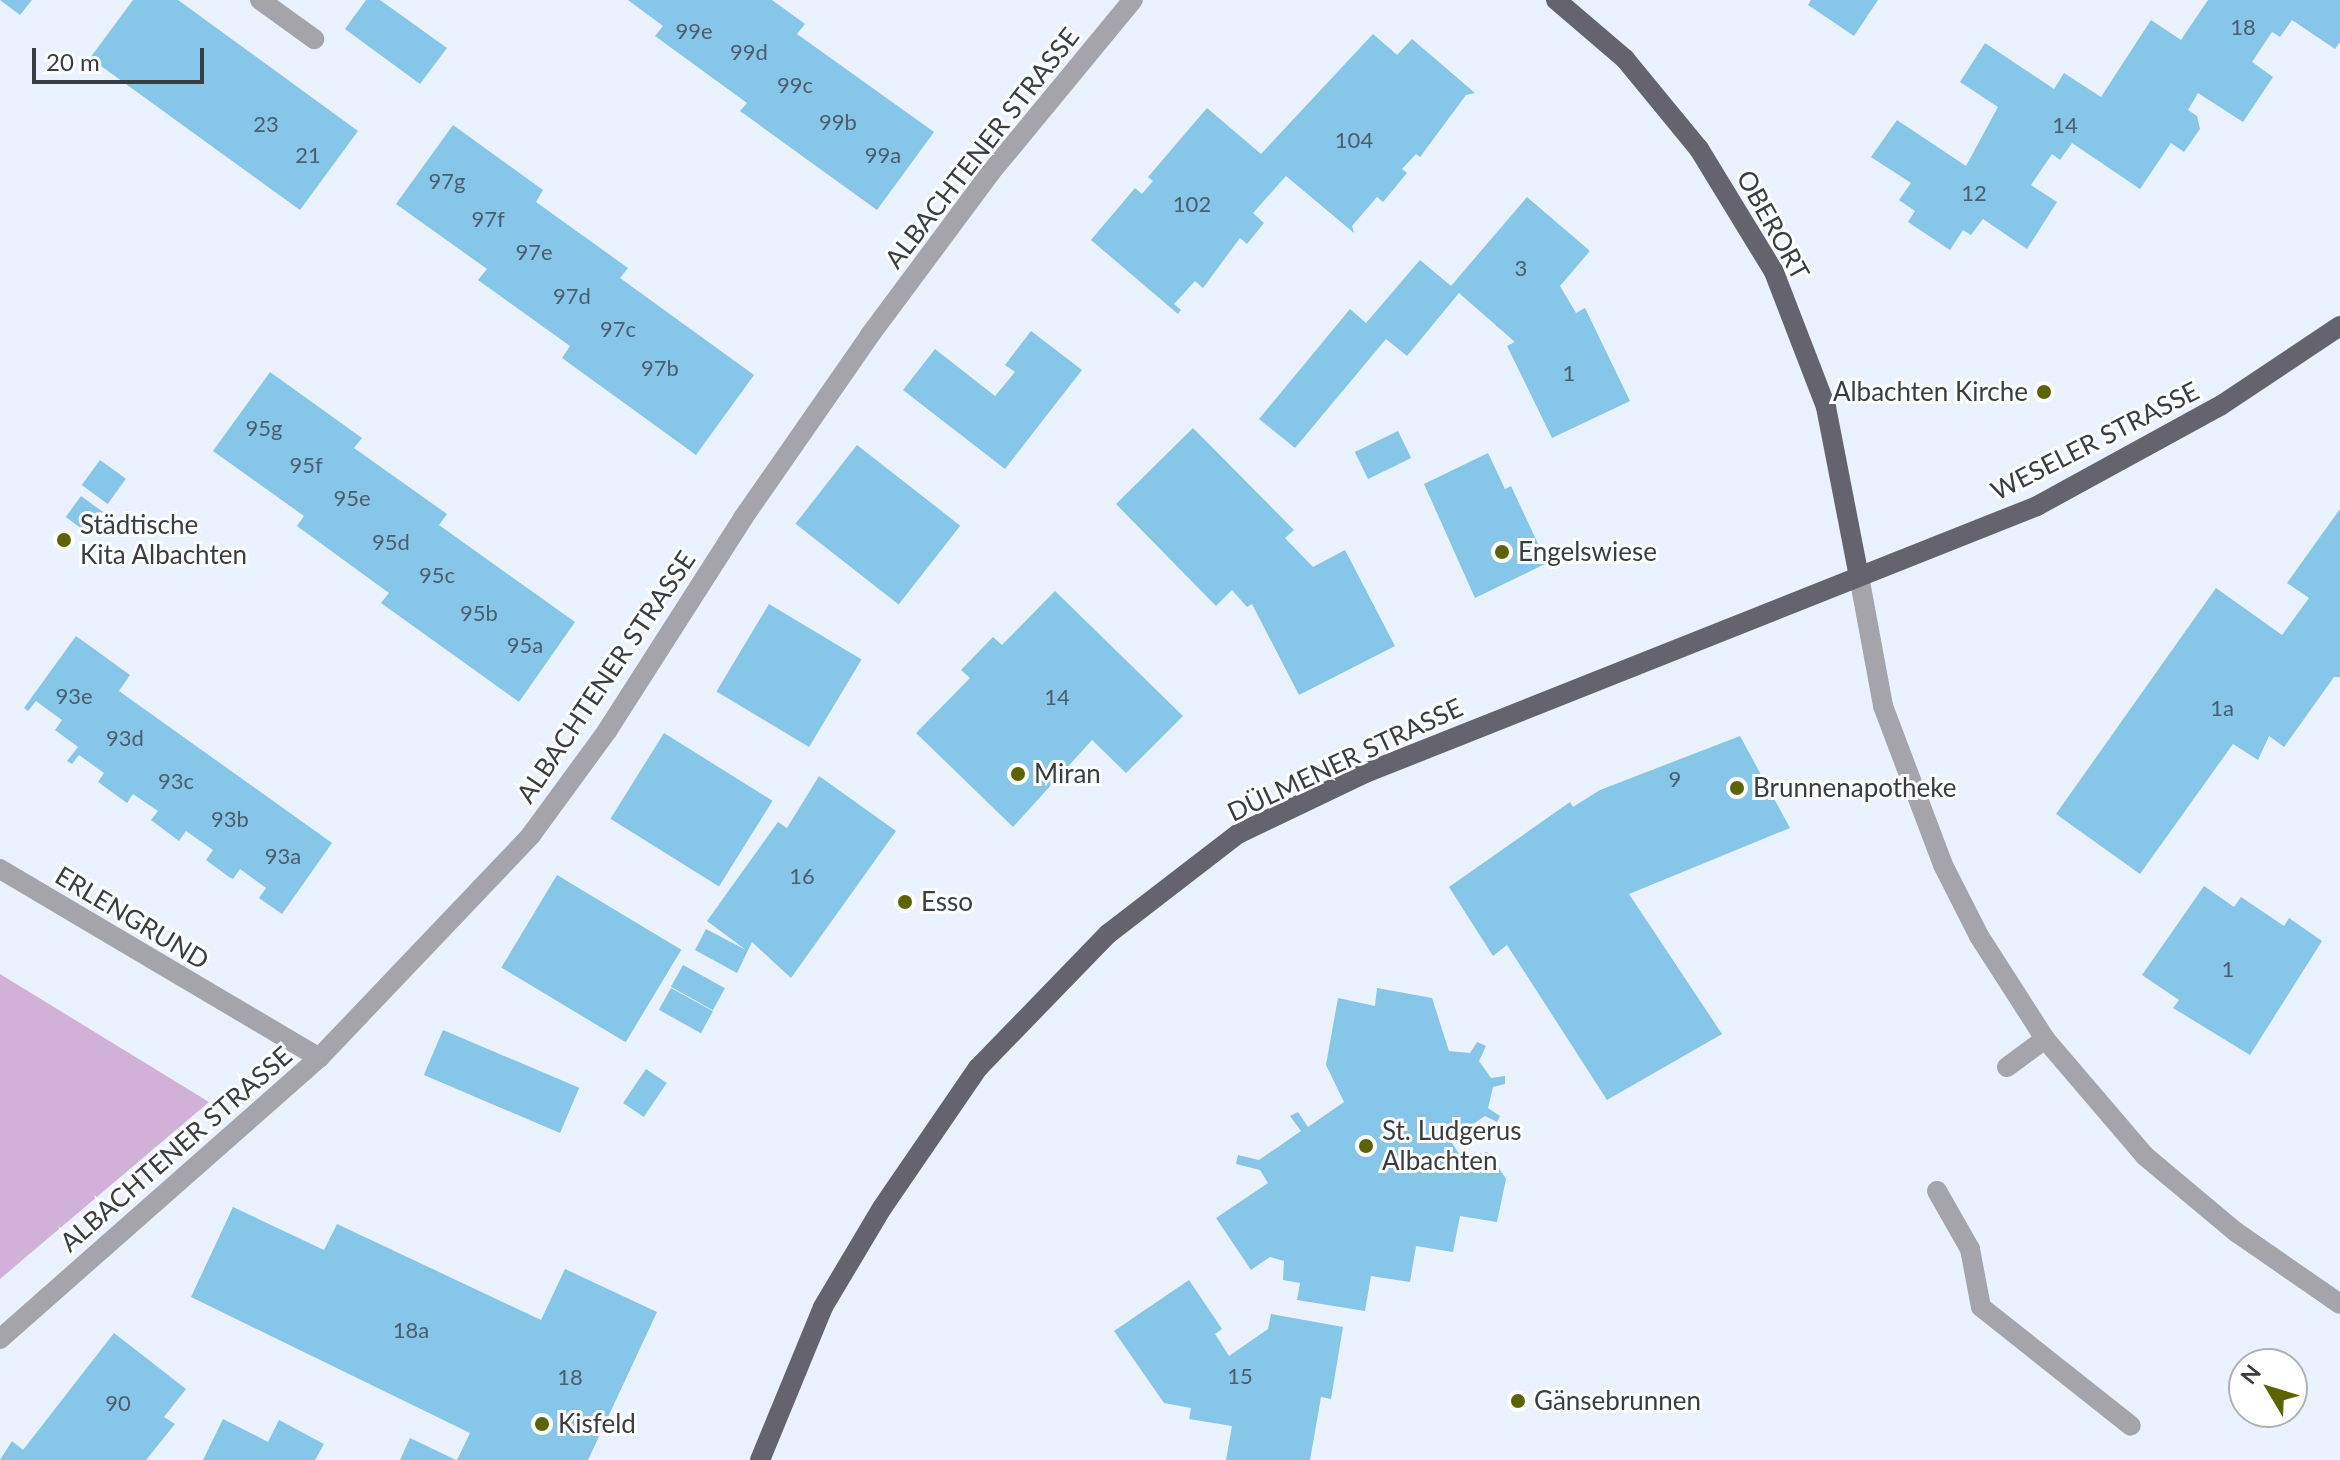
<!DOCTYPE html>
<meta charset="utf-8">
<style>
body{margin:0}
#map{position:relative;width:2340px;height:1460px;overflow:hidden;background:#ebf2ff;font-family:Lato,sans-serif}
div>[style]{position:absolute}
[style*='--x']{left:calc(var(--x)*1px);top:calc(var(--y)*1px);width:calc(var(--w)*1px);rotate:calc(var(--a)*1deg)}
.green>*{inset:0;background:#d2b1d9}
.building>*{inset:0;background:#86c6e8;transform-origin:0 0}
.minor>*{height:20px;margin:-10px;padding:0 10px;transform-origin:10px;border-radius:10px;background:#a4a4aa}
.major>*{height:20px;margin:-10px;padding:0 10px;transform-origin:10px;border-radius:10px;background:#65646e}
.dots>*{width:22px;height:22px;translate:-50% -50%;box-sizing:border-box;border:4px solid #fff;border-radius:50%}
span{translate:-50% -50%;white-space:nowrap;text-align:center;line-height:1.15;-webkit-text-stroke:6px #fff;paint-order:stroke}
.number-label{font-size:22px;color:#4c5e6b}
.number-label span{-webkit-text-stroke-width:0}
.street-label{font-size:26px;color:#393c41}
.poi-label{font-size:26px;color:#393c41}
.right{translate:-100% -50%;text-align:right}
.left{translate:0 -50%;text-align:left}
.north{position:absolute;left:2228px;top:1348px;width:80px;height:80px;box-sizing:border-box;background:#fff;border:2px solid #b0b1b3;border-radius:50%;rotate:308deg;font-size:22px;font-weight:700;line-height:32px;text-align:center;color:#393c41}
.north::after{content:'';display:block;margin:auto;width:28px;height:36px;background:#5c6402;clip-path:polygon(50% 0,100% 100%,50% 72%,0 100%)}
.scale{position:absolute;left:32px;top:48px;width:172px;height:36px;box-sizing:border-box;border:4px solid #393c41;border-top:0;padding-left:10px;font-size:24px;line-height:28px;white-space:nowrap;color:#393c41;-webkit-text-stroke:6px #fff;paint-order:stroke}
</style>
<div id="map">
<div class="green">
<div style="clip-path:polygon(0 974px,209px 1102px,0 1279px)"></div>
</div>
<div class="building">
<div style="clip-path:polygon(0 0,32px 0,20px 15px)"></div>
<div style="clip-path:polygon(133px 0,178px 0,358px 131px,300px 210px,90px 58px)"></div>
<div style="clip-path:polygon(366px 0,380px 0,447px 48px,420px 84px,345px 29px)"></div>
<div style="clip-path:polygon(628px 0,772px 0,805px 24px,797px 34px,934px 132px,877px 210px,740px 111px,747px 103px,655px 36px,663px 26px)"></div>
<div style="clip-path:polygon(1811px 0,1878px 0,1854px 36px,1808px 5px)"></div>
<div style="clip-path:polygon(2208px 0,2340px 0,2340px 42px,2335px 49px,2292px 20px,2280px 37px,2272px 32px,2252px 62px,2273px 77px,2243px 122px,2198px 93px,2188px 110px,2197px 116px,2200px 129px,2184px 152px,2171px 143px,2140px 189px,2072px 143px,2060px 160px,2052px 154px,2031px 185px,2057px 202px,2027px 249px,1983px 219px,1971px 235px,1963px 230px,1950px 250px,1908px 222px,1915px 211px,1899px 200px,1911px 183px,1871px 157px,1897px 120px,1966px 166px,1998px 107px,1960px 82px,1985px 43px,2054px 89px,2064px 73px,2101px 97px,2151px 20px,2181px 40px)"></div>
<div style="clip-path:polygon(1373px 34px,1397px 55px,1412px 39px,1475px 93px,1466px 95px,1420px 157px,1416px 154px,1402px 169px,1407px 173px,1383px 202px,1377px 197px,1352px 226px,1354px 233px,1286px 176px,1253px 213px,1264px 223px,1247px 244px,1240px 238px,1203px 288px,1195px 281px,1174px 304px,1181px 310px,1178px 314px,1091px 240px,1135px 188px,1142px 194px,1153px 181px,1148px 177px,1207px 108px,1261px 154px)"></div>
<div style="clip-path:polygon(453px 125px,543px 190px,536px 202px,628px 268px,620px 278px,754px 375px,696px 455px,562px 358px,570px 346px,478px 280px,487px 269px,396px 204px)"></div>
<div style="clip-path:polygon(1527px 197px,1590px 251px,1560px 286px,1576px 313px,1585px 308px,1630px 401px,1552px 438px,1507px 346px,1515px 342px,1459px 293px,1407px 356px,1386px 339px,1295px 448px,1259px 419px,1350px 309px,1366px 323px,1420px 260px,1451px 286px)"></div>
<div style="clip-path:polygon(1031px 331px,1082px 370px,1005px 469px,903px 390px,935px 349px,995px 396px,1015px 372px,1005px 365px)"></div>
<div style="clip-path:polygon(270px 372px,362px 438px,354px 448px,447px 514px,439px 525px,575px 622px,519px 702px,381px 603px,389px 593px,297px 526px,304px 516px,213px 451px)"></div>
<div style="clip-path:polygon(1193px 428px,1294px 530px,1285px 538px,1313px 567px,1345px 550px,1395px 646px,1299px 695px,1252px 604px,1247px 607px,1232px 590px,1216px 606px,1116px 504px)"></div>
<div style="left:1398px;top:431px;width:30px;height:48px;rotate:64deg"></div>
<div style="left:857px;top:445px;width:131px;height:100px;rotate:38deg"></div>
<div style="clip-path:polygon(1488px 453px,1505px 489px,1511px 486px,1547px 563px,1475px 598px,1424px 484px)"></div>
<div style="left:100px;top:460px;width:32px;height:31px;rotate:36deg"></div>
<div style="left:81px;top:496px;width:27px;height:26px;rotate:36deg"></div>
<div style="clip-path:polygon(2340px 509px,2340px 677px,2334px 677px,2284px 747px,2269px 736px,2258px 760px,2233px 744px,2140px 874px,2056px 814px,2216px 588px,2282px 635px,2309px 598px,2287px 583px)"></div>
<div style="clip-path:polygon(1055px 591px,1183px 716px,1126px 773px,1092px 740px,1013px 827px,916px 733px,970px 678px,961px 670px,993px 637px,1002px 645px)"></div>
<div style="left:769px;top:604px;width:108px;height:102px;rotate:31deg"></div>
<div style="clip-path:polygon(76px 636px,130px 675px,119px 691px,332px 843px,282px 914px,259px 898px,266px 888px,240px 869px,233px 879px,229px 877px,206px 860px,213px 850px,186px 831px,179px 841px,151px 820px,158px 811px,133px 794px,127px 803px,98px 782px,104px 773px,79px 755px,72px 764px,67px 761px,78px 747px,55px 730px,62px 720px,36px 701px,28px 711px,24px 708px)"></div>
<div style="left:664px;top:733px;width:128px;height:101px;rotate:32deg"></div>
<div style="clip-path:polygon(1740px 736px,1790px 828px,1629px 894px,1722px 1034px,1607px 1100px,1507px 945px,1493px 956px,1449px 887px,1570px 802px,1573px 807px,1600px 790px)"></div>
<div style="clip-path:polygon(819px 776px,896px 831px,791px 978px,752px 942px,737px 973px,695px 950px,706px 929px,746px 950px,707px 921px,778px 822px,787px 828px)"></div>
<div style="left:557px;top:875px;width:145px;height:108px;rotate:31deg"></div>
<div style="clip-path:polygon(2204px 886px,2234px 907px,2241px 897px,2284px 926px,2289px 918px,2322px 941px,2250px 1055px,2173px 1008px,2179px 1000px,2142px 975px)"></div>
<div style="left:683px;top:965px;width:48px;height:25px;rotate:29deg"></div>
<div style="left:671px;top:988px;width:48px;height:25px;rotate:29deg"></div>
<div style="clip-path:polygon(1377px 988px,1432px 998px,1449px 1051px,1470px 1053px,1477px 1042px,1486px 1046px,1479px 1061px,1491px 1078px,1505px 1076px,1505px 1084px,1493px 1087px,1488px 1108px,1500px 1116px,1497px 1122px,1485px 1116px,1450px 1140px,1462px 1158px,1488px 1152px,1506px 1179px,1497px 1222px,1460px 1216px,1453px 1252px,1416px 1246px,1410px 1282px,1371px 1276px,1365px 1311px,1297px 1300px,1300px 1283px,1283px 1280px,1284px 1261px,1270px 1257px,1251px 1270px,1216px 1218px,1268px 1183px,1260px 1170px,1236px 1164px,1238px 1155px,1259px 1160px,1301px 1131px,1290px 1116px,1298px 1112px,1308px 1127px,1344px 1102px,1326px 1065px,1338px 998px,1375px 1006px)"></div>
<div style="left:443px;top:1030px;width:148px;height:49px;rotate:23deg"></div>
<div style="left:646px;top:1069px;width:25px;height:41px;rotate:34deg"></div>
<div style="clip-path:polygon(233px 1207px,324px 1250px,337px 1224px,541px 1320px,565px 1269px,657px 1312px,588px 1460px,457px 1460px,470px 1433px,191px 1297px)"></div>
<div style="clip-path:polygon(1189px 1280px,1222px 1329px,1215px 1334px,1229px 1356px,1268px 1329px,1271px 1314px,1343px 1327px,1331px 1399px,1321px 1397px,1310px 1460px,1226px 1460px,1232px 1426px,1189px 1419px,1191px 1408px,1164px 1403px,1114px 1331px)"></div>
<div style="clip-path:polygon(114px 1333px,186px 1389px,164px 1417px,175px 1424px,146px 1460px,0 1460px,12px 1441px,23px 1450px)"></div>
<div style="clip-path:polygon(223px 1419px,268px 1442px,279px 1420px,324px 1444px,315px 1460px,203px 1460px)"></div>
<div style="clip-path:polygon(410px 1438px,456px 1460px,400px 1460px)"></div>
</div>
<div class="minor">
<div style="--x:260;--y:0;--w:67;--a:35.8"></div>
<div style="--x:1859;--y:576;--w:132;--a:79.5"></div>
<div style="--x:1883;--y:706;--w:170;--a:69.3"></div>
<div style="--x:1943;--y:865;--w:80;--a:63.1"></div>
<div style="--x:1979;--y:936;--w:122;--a:57.3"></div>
<div style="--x:2045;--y:1039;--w:154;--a:49.5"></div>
<div style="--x:2145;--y:1156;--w:119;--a:39.9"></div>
<div style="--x:2236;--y:1232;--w:126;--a:34.7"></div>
<div style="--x:0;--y:869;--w:371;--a:30.6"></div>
<div style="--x:2007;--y:1067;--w:47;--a:-36.4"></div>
<div style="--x:1937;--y:1191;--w:67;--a:60.4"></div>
<div style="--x:1970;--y:1249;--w:59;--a:79.3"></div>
<div style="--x:1981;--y:1307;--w:191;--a:38.4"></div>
<div style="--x:0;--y:1339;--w:425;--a:-41.4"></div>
<div style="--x:319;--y:1058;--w:308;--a:-46.4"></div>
<div style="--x:531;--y:835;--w:129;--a:-53.8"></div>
<div style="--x:607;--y:731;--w:253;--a:-57.4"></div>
<div style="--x:743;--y:518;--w:223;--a:-55.2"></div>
<div style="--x:870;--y:335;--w:203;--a:-53.4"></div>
<div style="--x:991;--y:172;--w:223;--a:-50.5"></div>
</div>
<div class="major">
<div style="--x:1556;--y:0;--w:91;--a:40.5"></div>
<div style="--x:1625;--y:59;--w:117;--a:50.6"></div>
<div style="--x:1699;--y:149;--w:144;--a:58.6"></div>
<div style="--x:1774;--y:272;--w:145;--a:68.9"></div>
<div style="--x:1826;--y:407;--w:172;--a:79"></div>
<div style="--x:760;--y:1460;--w:165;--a:-67.6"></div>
<div style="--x:823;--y:1307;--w:115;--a:-59.2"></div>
<div style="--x:882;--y:1208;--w:170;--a:-55.6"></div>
<div style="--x:978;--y:1068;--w:187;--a:-45.9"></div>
<div style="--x:1108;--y:934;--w:164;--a:-37.6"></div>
<div style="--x:1238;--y:834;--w:139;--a:-25.6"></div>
<div style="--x:1363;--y:774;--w:725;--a:-21.68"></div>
<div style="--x:2037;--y:506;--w:209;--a:-28.7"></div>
<div style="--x:2220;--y:406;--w:144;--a:-33.7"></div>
</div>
<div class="dots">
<div style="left:2044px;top:392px;background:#5c6402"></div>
<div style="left:64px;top:540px;background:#5c6402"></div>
<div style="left:1502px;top:552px;background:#5c6402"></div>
<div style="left:1018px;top:774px;background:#5c6402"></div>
<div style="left:1737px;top:788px;background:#5c6402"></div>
<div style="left:905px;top:902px;background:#5c6402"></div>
<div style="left:1366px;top:1146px;background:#5c6402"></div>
<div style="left:1518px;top:1401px;background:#5c6402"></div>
<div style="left:542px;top:1424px;background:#5c6402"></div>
</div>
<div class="number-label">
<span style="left:2243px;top:27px">18</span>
<span style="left:694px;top:31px">99e</span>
<span style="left:749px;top:52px">99d</span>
<span style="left:795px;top:85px">99c</span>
<span style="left:838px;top:122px">99b</span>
<span style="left:266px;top:124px">23</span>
<span style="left:2065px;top:125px">14</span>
<span style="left:1354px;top:140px">104</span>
<span style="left:308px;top:155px">21</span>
<span style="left:883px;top:155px">99a</span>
<span style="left:447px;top:181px">97g</span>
<span style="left:1974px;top:193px">12</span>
<span style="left:1192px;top:204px">102</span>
<span style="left:488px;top:219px">97f</span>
<span style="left:534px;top:252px">97e</span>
<span style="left:1521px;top:268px">3</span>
<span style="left:572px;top:296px">97d</span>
<span style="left:618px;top:329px">97c</span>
<span style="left:660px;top:368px">97b</span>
<span style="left:1569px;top:373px">1</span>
<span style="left:264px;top:428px">95g</span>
<span style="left:306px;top:465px">95f</span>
<span style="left:352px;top:498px">95e</span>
<span style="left:391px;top:542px">95d</span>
<span style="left:437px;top:575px">95c</span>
<span style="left:479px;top:613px">95b</span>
<span style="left:525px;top:645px">95a</span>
<span style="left:74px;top:696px">93e</span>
<span style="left:1057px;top:697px">14</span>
<span style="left:2222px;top:708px">1a</span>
<span style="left:125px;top:738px">93d</span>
<span style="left:1675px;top:779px">9</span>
<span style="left:176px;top:781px">93c</span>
<span style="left:230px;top:819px">93b</span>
<span style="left:283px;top:856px">93a</span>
<span style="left:802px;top:876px">16</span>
<span style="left:2228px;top:969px">1</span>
<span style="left:411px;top:1330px">18a</span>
<span style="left:1240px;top:1376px">15</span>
<span style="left:570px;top:1377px">18</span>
<span style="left:118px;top:1403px">90</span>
</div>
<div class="street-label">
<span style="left:982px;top:148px;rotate:-52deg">ALBACHTENER STRASSE</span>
<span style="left:1773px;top:225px;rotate:61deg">OBERORT</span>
<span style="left:2095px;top:441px;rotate:-27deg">WESELER STRASSE</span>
<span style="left:606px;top:677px;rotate:-56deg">ALBACHTENER STRASSE</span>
<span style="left:1345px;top:760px;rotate:-25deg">DÜLMENER STRASSE</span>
<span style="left:132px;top:918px;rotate:31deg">ERLENGRUND</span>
<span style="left:176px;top:1149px;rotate:-41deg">ALBACHTENER STRASSE</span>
</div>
<div class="poi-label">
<span class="right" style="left:2028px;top:392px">Albachten Kirche</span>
<span class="left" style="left:80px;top:540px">Städtische<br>Kita Albachten</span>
<span class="left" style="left:1518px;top:552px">Engelswiese</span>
<span class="left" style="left:1034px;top:774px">Miran</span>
<span class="left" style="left:1753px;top:788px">Brunnenapotheke</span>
<span class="left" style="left:921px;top:902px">Esso</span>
<span class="left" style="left:1382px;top:1146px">St. Ludgerus<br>Albachten</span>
<span class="left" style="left:1534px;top:1401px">Gänsebrunnen</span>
<span class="left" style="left:558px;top:1424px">Kisfeld</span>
</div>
<div class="north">N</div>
<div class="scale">20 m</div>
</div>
